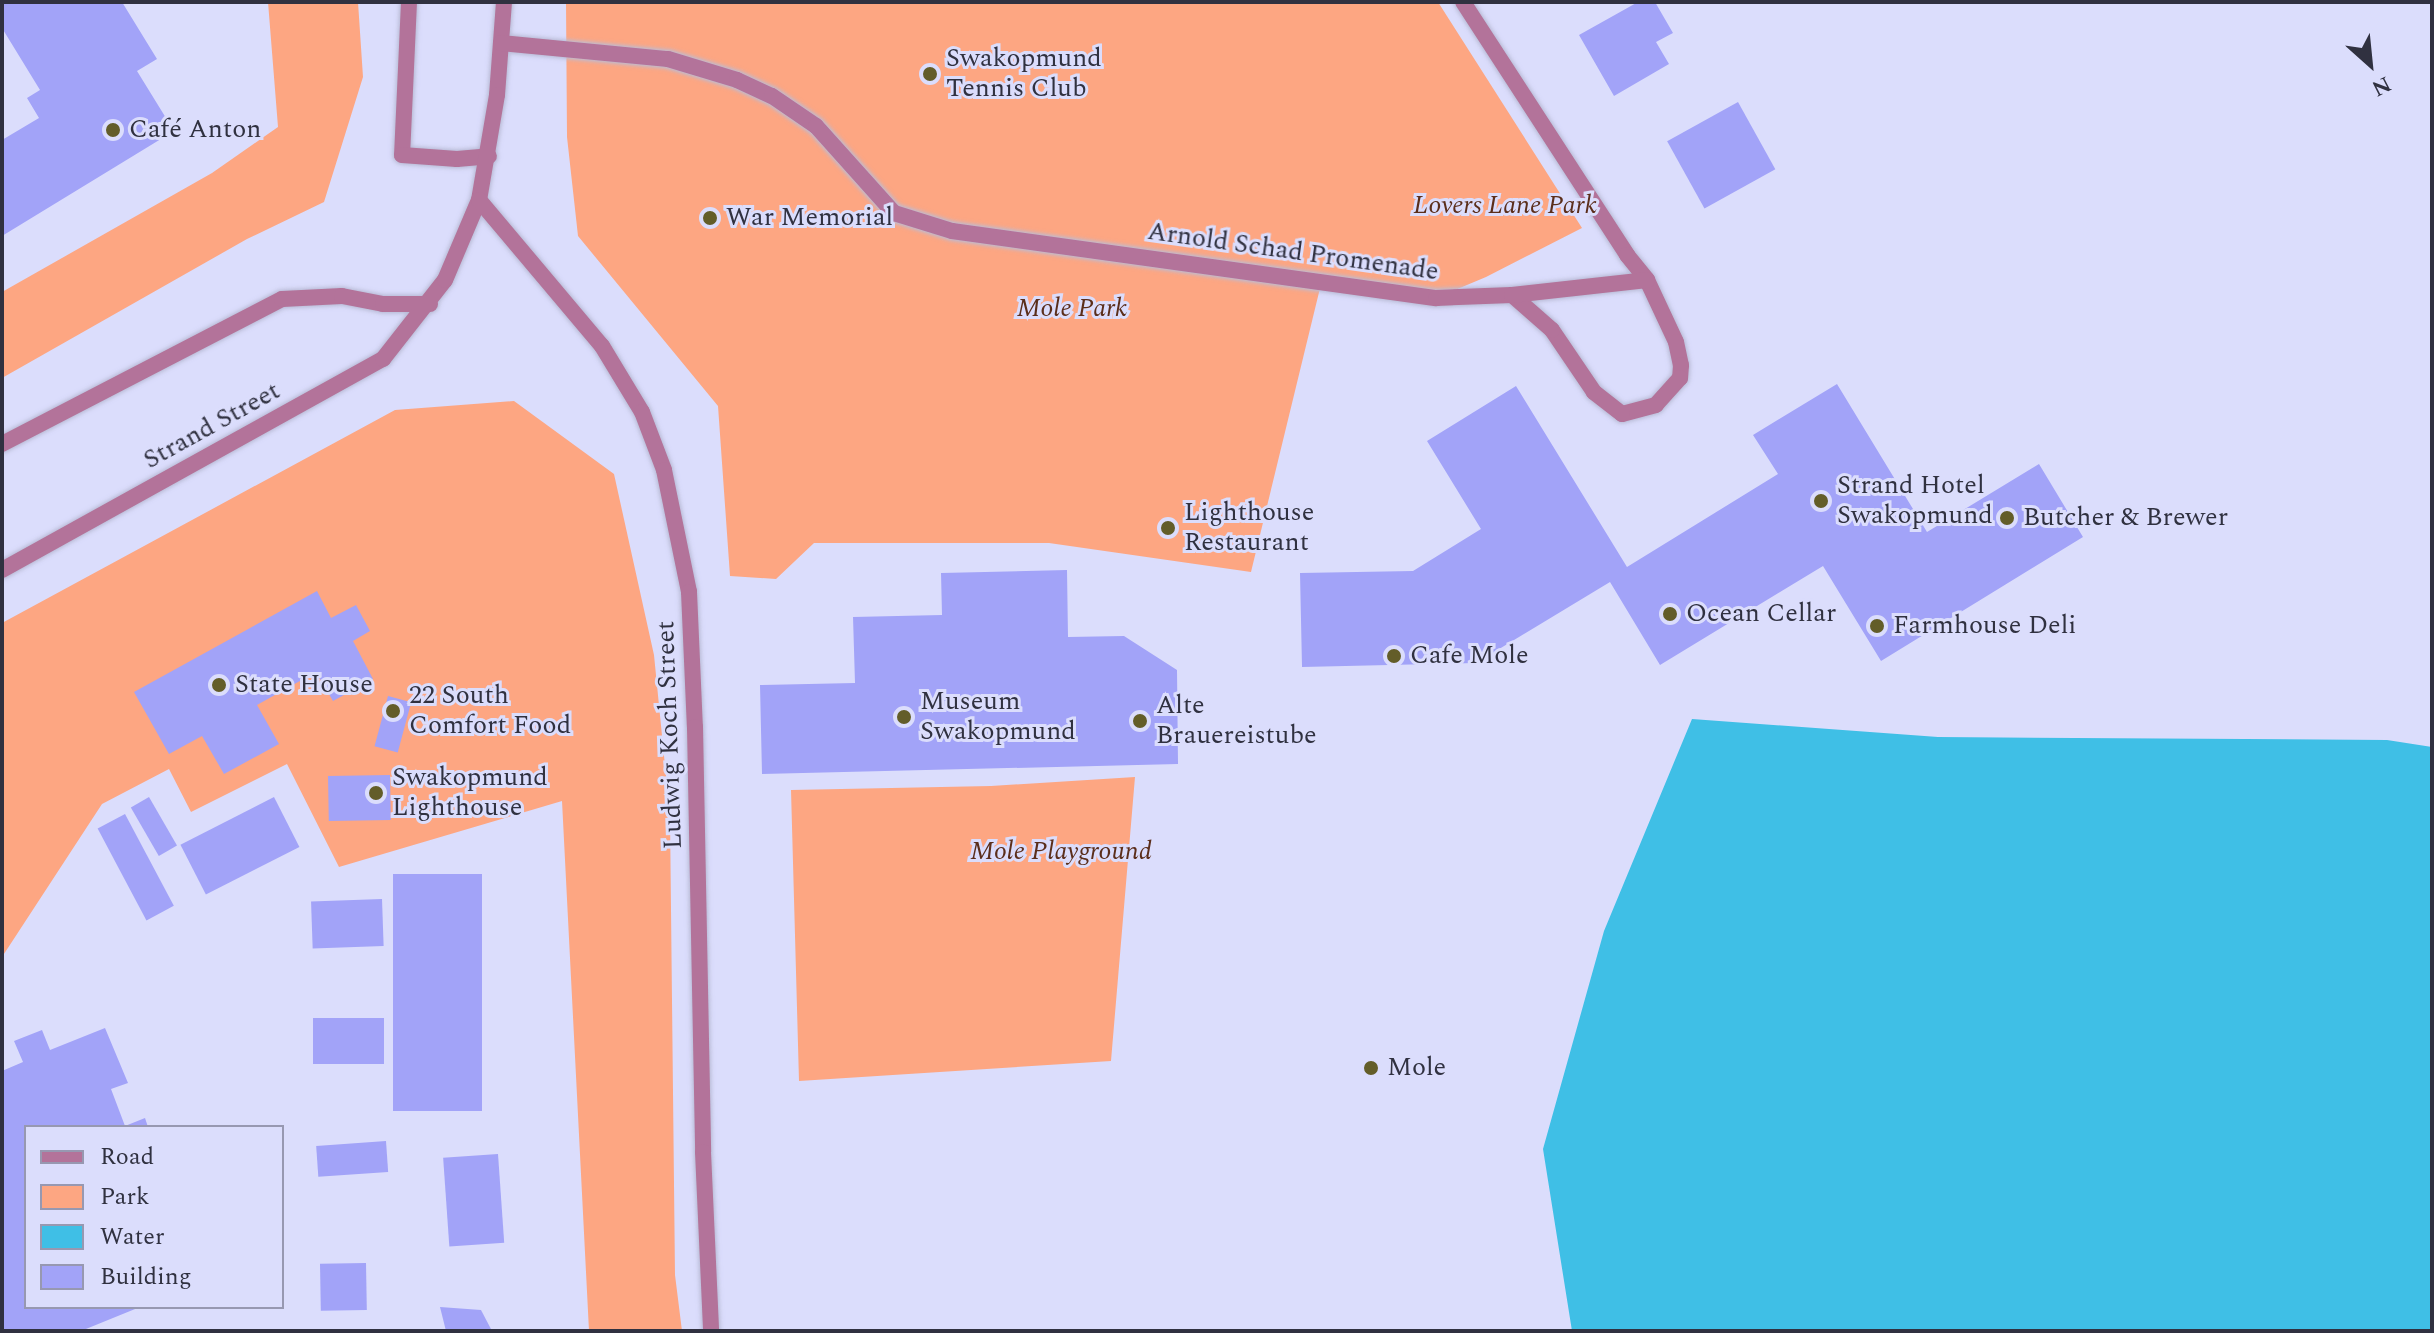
<!DOCTYPE html>
<meta charset="utf-8">
<style>
body{margin:0}
#map{position:relative;width:2434px;height:1333px;overflow:hidden;background:#dbddfc;font-family:Spectral,serif}
div>[style]{position:absolute}
[style*='--x']{left:calc(var(--x)*1px);top:calc(var(--y)*1px);width:calc(var(--w)*1px);rotate:calc(var(--a)*1deg)}
.green>*{inset:0;background:#fda682}
.water>*{inset:0;background:#3fbfe6}
.building>*{inset:0;background:#a2a3f8;transform-origin:0 0}
.roads{filter:drop-shadow(0 0 2px #b9bbd6) drop-shadow(0 0 2px #b9bbd6)}
.service>*{height:16px;margin:-8px;padding:0 8px;transform-origin:8px;border-radius:8px;background:#b3739a}
.minor>*{height:16px;margin:-8px;padding:0 8px;transform-origin:8px;border-radius:8px;background:#b3739a}
.dots>*{width:22px;height:22px;translate:-50% -50%;box-sizing:border-box;border:4px solid #dbddfc;border-radius:50%}
span{translate:-50% -50%;white-space:nowrap;text-align:center;line-height:1.15;-webkit-text-stroke:6px #dbddfc;paint-order:stroke}
.poi-label{font-size:26px;color:#303140}
.left{translate:0 -50%;text-align:left}
.park-label{font-size:26px;color:#5b2e1b;font-style:italic}
.street-label{font-size:26px;color:#303140}
.frame{position:absolute;inset:0;border:4px solid #303140;pointer-events:none}
.legend{position:absolute;left:24px;top:1125px;width:260px;height:184px;box-sizing:border-box;background:#dbddfc;border:2px solid #9798b1;margin:0;padding:10px 14px;list-style:none;font-size:24px;color:#303140}
.legend li{display:flex;align-items:center;gap:16px;height:40px}
.legend b{width:40px;border:2px solid #9798b1}
.north{position:absolute;left:2330px;top:24px;width:80px;height:80px;-webkit-text-stroke:6px #dbddfc;paint-order:stroke;rotate:153deg;font-size:22px;font-weight:700;line-height:32px;text-align:center;color:#303140}
.north::after{content:'';display:block;margin:auto;width:28px;height:36px;background:#303140;clip-path:polygon(50% 0,100% 100%,50% 72%,0 100%)}
</style>
<div id="map">
<div class="green">
<div style="clip-path:polygon(268px 2px,358px 2px,363px 77px,324px 202px,247px 239px,2px 378px,2px 292px,212px 173px,278px 127px)"></div>
<div style="clip-path:polygon(566px 2px,1438px 2px,1582px 228px,1486px 277px,1436px 298px,1322px 280px,1251px 572px,1049px 543px,814px 543px,776px 579px,730px 576px,718px 406px,578px 236px,567px 137px)"></div>
<div style="clip-path:polygon(514px 401px,614px 474px,654px 655px,670px 816px,675px 1275px,682px 1331px,589px 1331px,562px 801px,339px 867px,287px 764px,191px 812px,169px 769px,102px 804px,2px 957px,2px 623px,395px 410px)"></div>
<div style="clip-path:polygon(1135px 777px,1111px 1061px,799px 1081px,791px 790px,991px 786px)"></div>
</div>
<div class="water">
<div style="clip-path:polygon(1692px 719px,1938px 737px,2387px 740px,2432px 747px,2432px 1331px,1572px 1331px,1543px 1149px,1604px 931px)"></div>
</div>
<div class="building">
<div style="clip-path:polygon(2px 2px,122px 2px,157px 59px,137px 71px,174px 131px,2px 236px,2px 140px,39px 118px,27px 98px,40px 90px,2px 28px)"></div>
<div style="clip-path:polygon(1638px 2px,1655px 2px,1673px 33px,1656px 42px,1669px 64px,1614px 96px,1579px 35px)"></div>
<div style="left:1738px;top:102px;width:77px;height:81px;rotate:61deg"></div>
<div style="clip-path:polygon(1837px 384px,1927px 532px,2039px 464px,2083px 537px,1881px 661px,1823px 566px,1660px 665px,1610px 582px,1476px 663px,1302px 667px,1300px 573px,1413px 571px,1481px 529px,1427px 441px,1516px 386px,1627px 567px,1778px 474px,1753px 435px)"></div>
<div style="clip-path:polygon(1067px 570px,1068px 637px,1124px 636px,1177px 670px,1178px 764px,762px 774px,760px 685px,855px 683px,853px 617px,942px 615px,941px 573px)"></div>
<div style="clip-path:polygon(317px 591px,331px 618px,356px 605px,370px 631px,353px 641px,373px 679px,333px 701px,316px 672px,257px 705px,279px 744px,224px 774px,202px 736px,169px 754px,134px 692px)"></div>
<div style="left:388px;top:696px;width:24px;height:52px;rotate:15deg"></div>
<div style="left:390px;top:775px;width:45px;height:62px;rotate:89deg"></div>
<div style="left:149px;top:797px;width:56px;height:21px;rotate:60deg"></div>
<div style="left:274px;top:797px;width:56px;height:105px;rotate:63deg"></div>
<div style="left:125px;top:814px;width:104px;height:31px;rotate:62deg"></div>
<div style="left:482px;top:874px;width:237px;height:89px;rotate:90deg"></div>
<div style="left:382px;top:899px;width:47px;height:71px;rotate:88deg"></div>
<div style="left:384px;top:1018px;width:46px;height:71px;rotate:90deg"></div>
<div style="clip-path:polygon(105px 1028px,128px 1083px,111px 1089px,125px 1126px,145px 1118px,148px 1127px,26px 1127px,26px 1307px,140px 1307px,81px 1331px,2px 1331px,2px 1071px,23px 1062px,14px 1041px,42px 1030px,50px 1050px)"></div>
<div style="left:386px;top:1141px;width:31px;height:70px;rotate:86deg"></div>
<div style="left:498px;top:1154px;width:89px;height:55px;rotate:86deg"></div>
<div style="left:366px;top:1263px;width:47px;height:46px;rotate:89deg"></div>
<div style="clip-path:polygon(440px 1307px,481px 1310px,492px 1331px,446px 1331px)"></div>
</div>
<div class="roads">
<div class="service">
<div style="--x:409;--y:2;--w:153;--a:92.6"></div>
<div style="--x:402;--y:155;--w:55;--a:4.2"></div>
<div style="--x:457;--y:159;--w:32;--a:-5"></div>
<div style="--x:2;--y:444;--w:315;--a:-27.4"></div>
<div style="--x:282;--y:299;--w:60;--a:-2.9"></div>
<div style="--x:342;--y:296;--w:42;--a:11"></div>
<div style="--x:383;--y:304;--w:47;--a:0"></div>
<div style="--x:2;--y:570;--w:436;--a:-29"></div>
<div style="--x:383;--y:359;--w:100;--a:-51.9"></div>
<div style="--x:445;--y:280;--w:87;--a:-67"></div>
</div>
<div class="minor">
<div style="--x:504;--y:2;--w:93;--a:94.3"></div>
<div style="--x:497;--y:95;--w:107;--a:99.7"></div>
<div style="--x:479;--y:200;--w:191;--a:49.9"></div>
<div style="--x:602;--y:346;--w:77;--a:58.8"></div>
<div style="--x:642;--y:412;--w:62;--a:69.2"></div>
<div style="--x:664;--y:470;--w:125;--a:78.4"></div>
<div style="--x:689;--y:592;--w:135;--a:87.5"></div>
<div style="--x:695;--y:727;--w:425;--a:88.9"></div>
<div style="--x:703;--y:1152;--w:179;--a:87.4"></div>
<div style="--x:1463;--y:2;--w:302;--a:57"></div>
<div style="--x:1627;--y:255;--w:32;--a:51"></div>
<div style="--x:1647;--y:280;--w:68;--a:64.9"></div>
<div style="--x:1676;--y:342;--w:24;--a:78"></div>
<div style="--x:1681;--y:365;--w:13;--a:94"></div>
<div style="--x:1680;--y:378;--w:36;--a:132"></div>
<div style="--x:1656;--y:405;--w:35;--a:165"></div>
<div style="--x:1622;--y:414;--w:36;--a:-142"></div>
<div style="--x:1594;--y:392;--w:75;--a:-124.1"></div>
<div style="--x:1552;--y:330;--w:53;--a:-138.8"></div>
<div style="--x:501;--y:43;--w:168;--a:5.5"></div>
<div style="--x:668;--y:59;--w:72;--a:16.9"></div>
<div style="--x:737;--y:80;--w:38;--a:25"></div>
<div style="--x:772;--y:96;--w:53;--a:34.3"></div>
<div style="--x:816;--y:126;--w:117;--a:48.1"></div>
<div style="--x:894;--y:213;--w:61;--a:17.2"></div>
<div style="--x:952;--y:231;--w:489;--a:7.9"></div>
<div style="--x:1436;--y:298;--w:76;--a:-2.3"></div>
<div style="--x:1512;--y:295;--w:136;--a:-6.3"></div>
</div>
</div>
<div class="dots">
<div style="left:930px;top:74px;background:#635d29"></div>
<div style="left:113px;top:130px;background:#635d29"></div>
<div style="left:710px;top:218px;background:#635d29"></div>
<div style="left:1821px;top:501px;background:#635d29"></div>
<div style="left:2007px;top:518px;background:#635d29"></div>
<div style="left:1168px;top:528px;background:#635d29"></div>
<div style="left:1670px;top:614px;background:#635d29"></div>
<div style="left:1877px;top:626px;background:#635d29"></div>
<div style="left:1394px;top:656px;background:#635d29"></div>
<div style="left:219px;top:685px;background:#635d29"></div>
<div style="left:393px;top:711px;background:#635d29"></div>
<div style="left:904px;top:717px;background:#635d29"></div>
<div style="left:1140px;top:721px;background:#635d29"></div>
<div style="left:376px;top:793px;background:#635d29"></div>
<div style="left:1371px;top:1068px;background:#635d29"></div>
</div>
<div class="poi-label">
<span class="left" style="left:946px;top:74px">Swakopmund<br>Tennis Club</span>
<span class="left" style="left:129px;top:130px">Café Anton</span>
<span class="left" style="left:726px;top:218px">War Memorial</span>
<span class="left" style="left:1837px;top:501px">Strand Hotel<br>Swakopmund</span>
<span class="left" style="left:1184px;top:528px">Lighthouse<br>Restaurant</span>
<span class="left" style="left:2023px;top:518px">Butcher &amp; Brewer</span>
<span class="left" style="left:1686px;top:614px">Ocean Cellar</span>
<span class="left" style="left:1893px;top:626px">Farmhouse Deli</span>
<span class="left" style="left:1410px;top:656px">Cafe Mole</span>
<span class="left" style="left:235px;top:685px">State House</span>
<span class="left" style="left:409px;top:711px">22 South<br>Comfort Food</span>
<span class="left" style="left:920px;top:717px">Museum<br>Swakopmund</span>
<span class="left" style="left:1156px;top:721px">Alte<br>Brauereistube</span>
<span class="left" style="left:392px;top:793px">Swakopmund<br>Lighthouse</span>
<span class="left" style="left:1387px;top:1068px">Mole</span>
</div>
<div class="park-label">
<span style="left:1505px;top:206px">Lovers Lane Park</span>
<span style="left:1072px;top:309px">Mole Park</span>
<span style="left:1061px;top:852px">Mole Playground</span>
</div>
<div class="street-label">
<span style="left:1293px;top:252px;rotate:8deg">Arnold Schad Promenade</span>
<span style="left:212px;top:426px;rotate:-29deg">Strand Street</span>
<span style="left:670px;top:735px;rotate:-92deg">Ludwig Koch Street</span>
</div>
<div class="frame"></div>
<ul class="legend">
<li><b style="height:10px;background:#b3739a"></b>Road</li>
<li><b style="height:22px;background:#fda682"></b>Park</li>
<li><b style="height:22px;background:#3fbfe6"></b>Water</li>
<li><b style="height:22px;background:#a2a3f8"></b>Building</li>
</ul>
<div class="north">N</div>
</div>
